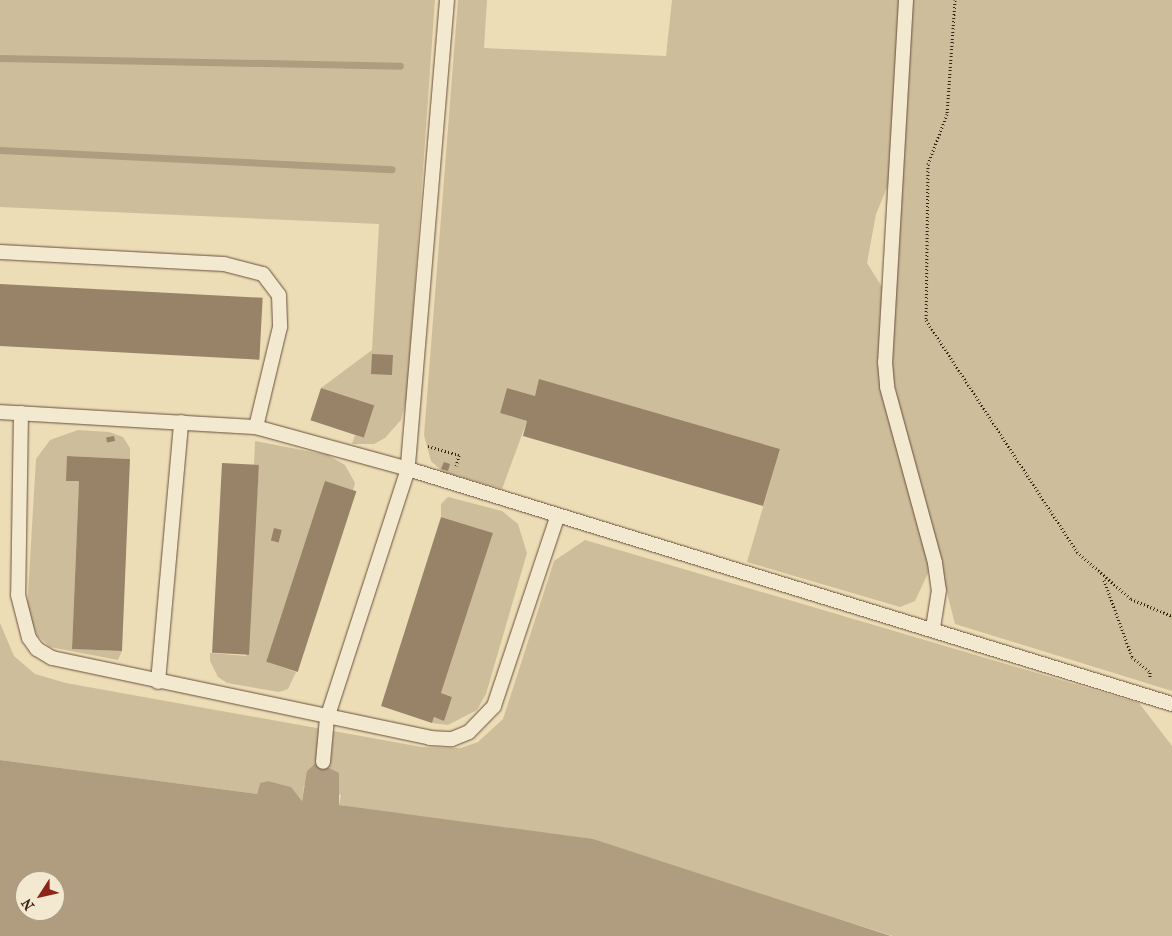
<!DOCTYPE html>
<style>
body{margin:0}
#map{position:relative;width:1172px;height:936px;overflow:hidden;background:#ecddb6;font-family:"IM FELL French Canon",serif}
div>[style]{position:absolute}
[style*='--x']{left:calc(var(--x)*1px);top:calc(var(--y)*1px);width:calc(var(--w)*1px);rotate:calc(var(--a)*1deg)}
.green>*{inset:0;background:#cebd9a}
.water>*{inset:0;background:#b09d7f}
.stream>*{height:7px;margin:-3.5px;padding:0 3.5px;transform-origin:3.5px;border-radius:3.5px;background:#b09d7f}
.building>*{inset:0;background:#988268;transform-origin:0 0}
.path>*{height:3px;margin-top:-1.5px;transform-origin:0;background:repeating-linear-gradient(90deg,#3c2014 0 1px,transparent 0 3.5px)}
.roads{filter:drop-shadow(0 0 1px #684f3c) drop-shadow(0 0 1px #684f3c)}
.lane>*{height:14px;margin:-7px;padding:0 7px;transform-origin:7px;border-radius:7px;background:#f3e9d0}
span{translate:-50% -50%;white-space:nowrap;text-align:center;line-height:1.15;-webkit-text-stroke:5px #f3e9d0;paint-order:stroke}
.north{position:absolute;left:15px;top:871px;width:50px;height:50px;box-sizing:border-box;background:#f3e9d0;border:1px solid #aa9985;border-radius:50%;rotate:235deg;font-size:14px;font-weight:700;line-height:20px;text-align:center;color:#3c2014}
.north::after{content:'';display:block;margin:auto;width:18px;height:22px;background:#8f2418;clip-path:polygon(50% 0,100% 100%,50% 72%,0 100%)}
</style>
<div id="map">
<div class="green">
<div style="clip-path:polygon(0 0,435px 0,407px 397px,401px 420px,385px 438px,374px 444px,352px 444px,355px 435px,363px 438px,374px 405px,321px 388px,372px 350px,379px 224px,0 207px)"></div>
<div style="clip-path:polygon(458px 0,487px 0,484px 48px,666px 56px,672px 0,899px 0,889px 183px,876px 214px,867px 263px,882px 287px,878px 365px,926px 549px,929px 571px,915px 601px,900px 607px,747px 562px,780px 449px,540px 380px,535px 396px,507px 388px,500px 413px,527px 421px,502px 489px,443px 472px,431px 461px,424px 435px)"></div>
<div style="clip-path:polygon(911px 0,1172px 0,1172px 691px,955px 624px,889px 364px)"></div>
<div style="clip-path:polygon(78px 430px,109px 432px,123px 437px,130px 448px,130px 459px,68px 456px,67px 481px,79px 481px,72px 649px,122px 651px,118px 660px,50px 647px,37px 635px,27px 611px,36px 459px,50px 440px)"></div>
<div style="clip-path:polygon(255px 441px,328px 455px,345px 465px,355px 483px,353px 490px,325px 482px,270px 663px,296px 672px,288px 689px,279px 692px,227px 683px,218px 677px,210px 661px,210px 653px,246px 656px,259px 465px,254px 465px)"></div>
<div style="clip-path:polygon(448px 497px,502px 511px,518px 524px,527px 553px,486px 694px,477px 710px,448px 725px,432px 723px,434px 717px,443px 720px,452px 697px,441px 693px,493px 533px,441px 517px,441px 504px)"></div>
<div style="clip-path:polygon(585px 540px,1139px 703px,1172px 746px,1172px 936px,893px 936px,625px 852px,339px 805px,341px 795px,304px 785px,302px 801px,290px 787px,268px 781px,260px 783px,257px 794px,0 760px,0 623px,14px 656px,35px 674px,66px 683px,422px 747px,461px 748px,478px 742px,503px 719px,554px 561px)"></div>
</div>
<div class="water">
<div style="clip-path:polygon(evenodd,0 760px,257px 794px,260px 783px,268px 781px,291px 787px,302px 801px,307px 771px,317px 762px,339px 773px,339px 805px,593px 839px,891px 936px,0 936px,0 760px,25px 881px,55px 881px,55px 911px,25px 911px,25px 881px)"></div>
</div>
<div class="stream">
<div style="--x:0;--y:58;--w:400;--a:1.1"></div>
<div style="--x:0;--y:150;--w:392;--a:2.8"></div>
</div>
<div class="building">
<div style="left:0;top:284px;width:263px;height:62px;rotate:3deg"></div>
<div style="left:372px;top:354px;width:21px;height:20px;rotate:3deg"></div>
<div style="clip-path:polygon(539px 379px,780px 449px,763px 506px,523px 436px,527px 421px,500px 413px,507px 388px,535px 396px)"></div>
<div style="left:321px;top:388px;width:56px;height:34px;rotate:18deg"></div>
<div style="left:114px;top:436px;width:5px;height:8px;rotate:79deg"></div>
<div style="clip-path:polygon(67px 456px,130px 459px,122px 651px,72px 649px,79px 481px,66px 481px)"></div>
<div style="clip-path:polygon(444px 462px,450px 464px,448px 471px,441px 469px)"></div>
<div style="left:222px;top:463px;width:37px;height:190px;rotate:3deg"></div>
<div style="left:325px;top:481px;width:33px;height:190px;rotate:18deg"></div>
<div style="clip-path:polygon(441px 517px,493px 533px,441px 693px,452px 697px,444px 721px,434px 717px,432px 723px,381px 706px)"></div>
<div style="left:274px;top:528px;width:8px;height:13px;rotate:14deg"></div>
</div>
<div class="path">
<div style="--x:955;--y:0;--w:114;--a:94"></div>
<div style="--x:947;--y:114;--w:53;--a:110.8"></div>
<div style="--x:928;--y:164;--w:156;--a:90.7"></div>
<div style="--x:926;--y:320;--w:277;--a:56.9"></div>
<div style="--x:1077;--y:552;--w:72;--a:41"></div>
<div style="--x:1131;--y:599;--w:44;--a:22.5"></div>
<div style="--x:428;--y:446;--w:32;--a:16"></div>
<div style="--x:459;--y:455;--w:11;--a:105"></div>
<div style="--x:1104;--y:580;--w:82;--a:70"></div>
<div style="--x:1132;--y:657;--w:23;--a:40"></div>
<div style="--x:1150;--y:672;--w:7;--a:90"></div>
</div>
<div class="roads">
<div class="lane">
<div style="--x:447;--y:0;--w:471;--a:94.8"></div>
<div style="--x:408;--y:469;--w:799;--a:17.1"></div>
<div style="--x:906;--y:0;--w:363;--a:93.3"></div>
<div style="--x:885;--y:362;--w:25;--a:85"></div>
<div style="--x:887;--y:387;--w:182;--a:74.7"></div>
<div style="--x:935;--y:563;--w:27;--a:82"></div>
<div style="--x:939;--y:590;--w:39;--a:99"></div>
<div style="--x:0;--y:252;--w:224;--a:3.1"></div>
<div style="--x:224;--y:264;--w:40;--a:14.4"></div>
<div style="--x:263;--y:274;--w:26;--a:53"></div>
<div style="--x:279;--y:295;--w:32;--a:88"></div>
<div style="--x:280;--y:327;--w:103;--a:103.5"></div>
<div style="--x:0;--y:412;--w:256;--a:3.4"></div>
<div style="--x:256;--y:427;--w:158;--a:15.4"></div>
<div style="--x:408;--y:469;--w:262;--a:108"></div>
<div style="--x:327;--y:718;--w:44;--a:95.2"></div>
<div style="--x:21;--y:413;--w:182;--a:90.9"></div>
<div style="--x:18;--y:595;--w:44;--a:75.7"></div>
<div style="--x:29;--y:638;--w:14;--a:54"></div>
<div style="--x:37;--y:649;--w:17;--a:31"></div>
<div style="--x:52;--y:658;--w:386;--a:11.9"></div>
<div style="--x:430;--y:738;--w:22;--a:3"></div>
<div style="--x:452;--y:739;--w:18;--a:-22"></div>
<div style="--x:469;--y:732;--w:36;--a:-46"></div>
<div style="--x:494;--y:706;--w:198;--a:-71.5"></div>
<div style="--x:158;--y:682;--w:261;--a:-84.9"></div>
</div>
</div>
<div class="north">N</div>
</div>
